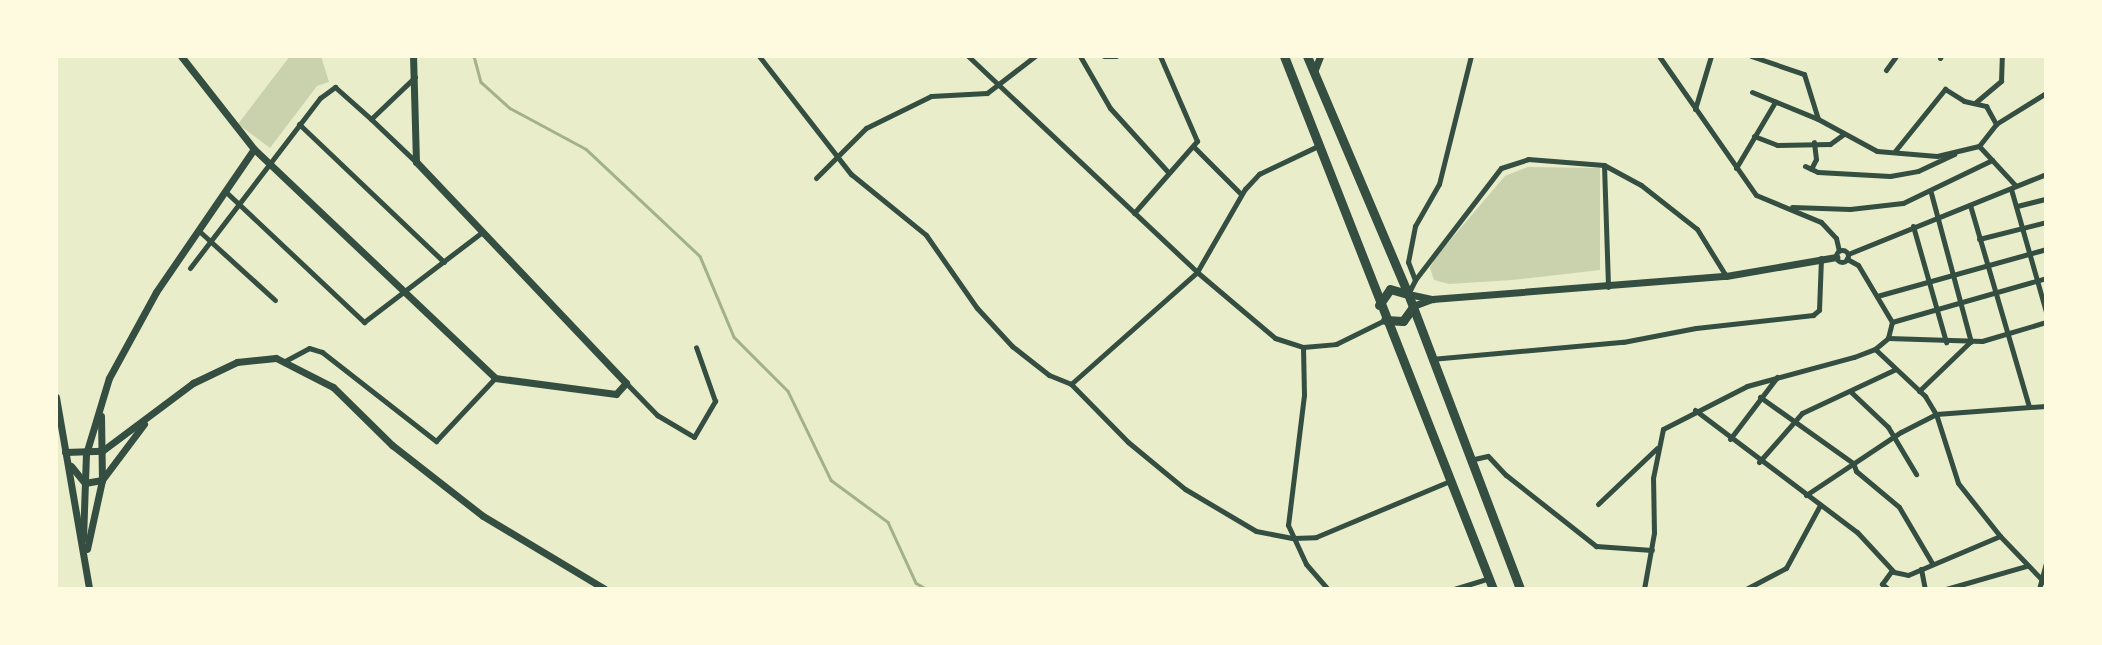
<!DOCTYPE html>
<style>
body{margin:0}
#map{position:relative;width:2102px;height:645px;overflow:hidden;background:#e9edc9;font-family:Raleway,sans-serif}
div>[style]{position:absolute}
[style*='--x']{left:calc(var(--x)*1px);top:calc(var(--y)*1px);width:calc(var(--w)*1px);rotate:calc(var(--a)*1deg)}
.green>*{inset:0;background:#cad2ad}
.stream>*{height:2.5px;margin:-1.25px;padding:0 1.25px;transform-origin:1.25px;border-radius:1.25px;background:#a3b18a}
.minor>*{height:5px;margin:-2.5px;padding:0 2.5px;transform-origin:2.5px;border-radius:2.5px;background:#344e41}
.minor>.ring{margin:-2.5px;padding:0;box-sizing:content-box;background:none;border:5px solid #344e41;border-radius:50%}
.tertiary>*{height:7px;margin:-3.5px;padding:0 3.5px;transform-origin:3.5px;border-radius:3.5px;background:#344e41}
.trunk>*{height:9px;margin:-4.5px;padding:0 4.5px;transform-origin:4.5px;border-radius:4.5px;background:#344e41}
span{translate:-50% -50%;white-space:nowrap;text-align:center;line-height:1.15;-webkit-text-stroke:5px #fefae0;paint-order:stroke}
.frame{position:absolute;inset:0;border:58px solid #fefae0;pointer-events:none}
</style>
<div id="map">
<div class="green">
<div style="clip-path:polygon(290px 56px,321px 56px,329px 82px,317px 86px,270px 148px,238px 124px)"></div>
<div style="clip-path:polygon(1528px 167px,1600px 168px,1600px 270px,1512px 280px,1449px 284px,1434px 280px,1430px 268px,1435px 258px,1505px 176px)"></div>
</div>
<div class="stream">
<div style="--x:474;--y:56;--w:27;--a:75"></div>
<div style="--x:481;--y:82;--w:39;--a:42"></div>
<div style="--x:510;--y:108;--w:86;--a:28.3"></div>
<div style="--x:586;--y:149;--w:156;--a:43.2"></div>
<div style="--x:700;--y:256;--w:88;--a:67.2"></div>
<div style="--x:734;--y:337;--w:76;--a:45"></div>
<div style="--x:788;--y:391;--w:99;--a:64.2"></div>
<div style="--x:831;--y:480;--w:71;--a:36.4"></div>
<div style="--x:888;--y:522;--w:67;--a:65.3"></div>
<div style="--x:916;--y:583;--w:13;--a:29"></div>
</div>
<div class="minor">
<div style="--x:759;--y:56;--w:150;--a:52.1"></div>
<div style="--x:851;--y:174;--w:97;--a:39.1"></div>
<div style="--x:926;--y:235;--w:89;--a:55.1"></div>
<div style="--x:977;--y:308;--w:52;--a:47.4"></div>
<div style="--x:1012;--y:346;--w:47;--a:38.1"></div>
<div style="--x:1049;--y:375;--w:24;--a:22"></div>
<div style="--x:1071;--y:384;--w:81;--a:45.5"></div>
<div style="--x:1128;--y:442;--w:74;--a:39.5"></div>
<div style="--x:1185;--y:489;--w:82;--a:30.6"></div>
<div style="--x:1256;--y:531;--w:38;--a:11"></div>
<div style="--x:1293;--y:538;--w:23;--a:-2"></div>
<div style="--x:1316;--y:537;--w:145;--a:-22.7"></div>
<div style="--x:968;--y:56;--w:315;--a:43.3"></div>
<div style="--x:1197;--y:272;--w:102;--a:40.2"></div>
<div style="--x:1275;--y:338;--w:29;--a:18"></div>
<div style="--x:1303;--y:347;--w:33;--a:-5"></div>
<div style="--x:1336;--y:344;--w:55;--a:-26.1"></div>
<div style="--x:1080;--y:56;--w:60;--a:60"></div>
<div style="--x:1110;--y:108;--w:86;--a:47.8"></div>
<div style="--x:1104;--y:56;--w:12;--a:0"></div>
<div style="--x:1659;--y:56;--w:169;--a:55.1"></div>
<div style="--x:1756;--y:195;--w:70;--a:22.6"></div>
<div style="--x:1821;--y:222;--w:22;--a:47"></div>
<div style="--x:1836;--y:238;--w:13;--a:77"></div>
<div style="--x:1751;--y:56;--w:56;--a:18.8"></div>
<div style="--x:1804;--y:74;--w:47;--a:72.7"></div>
<div style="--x:1818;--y:119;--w:67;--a:28.5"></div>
<div style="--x:1877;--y:151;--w:60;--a:4.8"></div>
<div style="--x:1937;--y:156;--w:43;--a:-13.4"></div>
<div style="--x:1940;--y:58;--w:2;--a:-63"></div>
<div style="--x:1886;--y:70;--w:17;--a:-54"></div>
<div style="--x:1752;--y:92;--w:71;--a:22.2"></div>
<div style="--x:1976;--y:102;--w:33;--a:-40"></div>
<div style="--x:2001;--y:81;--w:25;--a:-88"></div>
<div style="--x:1695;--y:109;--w:55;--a:-73.2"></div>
<div style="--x:371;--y:119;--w:62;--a:43.7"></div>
<div style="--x:299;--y:124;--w:200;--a:43.6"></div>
<div style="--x:1754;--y:136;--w:25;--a:21"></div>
<div style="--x:1777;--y:145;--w:53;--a:-1.1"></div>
<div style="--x:1830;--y:144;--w:17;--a:-36"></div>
<div style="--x:1979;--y:146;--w:28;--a:-52"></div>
<div style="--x:1996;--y:124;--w:59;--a:-31.8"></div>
<div style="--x:1979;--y:146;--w:54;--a:47.2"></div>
<div style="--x:1194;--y:147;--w:66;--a:45"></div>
<div style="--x:1895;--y:151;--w:80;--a:-51.1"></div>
<div style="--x:1945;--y:89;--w:22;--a:32"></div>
<div style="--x:1964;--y:101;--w:23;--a:13"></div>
<div style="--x:1986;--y:106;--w:21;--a:61"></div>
<div style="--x:1604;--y:165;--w:122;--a:88.1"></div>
<div style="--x:1805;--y:166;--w:14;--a:25"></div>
<div style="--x:1818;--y:172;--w:72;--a:3.2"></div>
<div style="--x:1890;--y:176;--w:28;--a:-10"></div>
<div style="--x:1918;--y:171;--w:40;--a:-25"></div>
<div style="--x:1736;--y:168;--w:77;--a:-59.4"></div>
<div style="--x:1811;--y:169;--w:11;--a:-63"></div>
<div style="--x:1816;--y:159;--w:17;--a:-97"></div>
<div style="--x:816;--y:178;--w:71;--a:-45"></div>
<div style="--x:866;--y:128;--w:72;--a:-26.2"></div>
<div style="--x:931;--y:96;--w:56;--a:-3.1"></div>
<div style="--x:987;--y:93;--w:61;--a:-37.6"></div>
<div style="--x:2011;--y:189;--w:128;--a:74.1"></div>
<div style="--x:226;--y:192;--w:190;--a:43.3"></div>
<div style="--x:364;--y:322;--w:147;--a:-37.3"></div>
<div style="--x:1931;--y:193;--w:154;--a:75"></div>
<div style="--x:1970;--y:205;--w:210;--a:73.7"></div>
<div style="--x:2017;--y:206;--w:30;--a:-14"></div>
<div style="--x:1792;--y:207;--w:58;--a:2"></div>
<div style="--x:1850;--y:209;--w:53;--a:-6.5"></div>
<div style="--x:1903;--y:203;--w:99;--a:-25.8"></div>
<div style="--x:1134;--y:213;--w:96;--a:-48.8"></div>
<div style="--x:1197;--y:141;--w:93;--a:-113.5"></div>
<div style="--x:1913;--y:226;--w:121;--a:74.1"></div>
<div style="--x:198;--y:230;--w:104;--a:42.3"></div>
<div style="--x:1979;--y:239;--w:69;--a:-14.2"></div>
<div class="ring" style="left:1836px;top:250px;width:7px;height:7px"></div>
<div style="--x:1848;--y:254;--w:214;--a:-22"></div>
<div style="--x:190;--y:268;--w:214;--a:-52.6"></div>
<div style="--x:320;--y:98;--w:19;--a:-36"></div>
<div style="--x:335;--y:87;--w:48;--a:41.6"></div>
<div style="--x:371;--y:119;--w:61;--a:-43.7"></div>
<div style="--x:1415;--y:280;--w:141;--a:-52.5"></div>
<div style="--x:1501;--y:168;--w:28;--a:-18"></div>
<div style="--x:1528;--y:159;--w:76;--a:4.5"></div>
<div style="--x:1604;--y:165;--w:42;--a:28.4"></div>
<div style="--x:1641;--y:185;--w:71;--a:38.2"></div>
<div style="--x:1697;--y:229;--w:55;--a:58.3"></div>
<div style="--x:1408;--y:294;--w:16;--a:-63"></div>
<div style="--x:1415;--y:280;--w:19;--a:-111"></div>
<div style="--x:1408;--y:262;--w:37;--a:-79"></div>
<div style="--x:1415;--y:226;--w:48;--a:-60.3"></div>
<div style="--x:1439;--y:184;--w:132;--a:-76"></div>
<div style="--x:1877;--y:296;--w:175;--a:-15.5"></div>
<div style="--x:1892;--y:322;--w:160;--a:-15.9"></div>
<div style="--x:1888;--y:338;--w:94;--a:1.8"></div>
<div style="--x:1982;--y:341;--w:67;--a:-16.5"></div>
<div style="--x:1303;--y:347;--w:48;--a:88.8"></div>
<div style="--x:1304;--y:395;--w:131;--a:97"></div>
<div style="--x:1288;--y:525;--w:43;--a:65.2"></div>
<div style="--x:1306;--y:564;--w:33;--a:49"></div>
<div style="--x:1875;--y:349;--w:69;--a:43.2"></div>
<div style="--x:1925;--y:396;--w:21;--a:59"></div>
<div style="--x:1936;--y:414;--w:72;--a:72.3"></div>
<div style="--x:1958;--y:483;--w:68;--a:51.6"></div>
<div style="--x:2000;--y:536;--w:66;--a:46.2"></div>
<div style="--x:1431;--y:359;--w:193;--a:-5.1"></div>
<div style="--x:1623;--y:342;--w:74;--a:-10.9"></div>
<div style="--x:1696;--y:328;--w:118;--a:-6.3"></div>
<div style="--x:1813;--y:315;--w:8;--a:-40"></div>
<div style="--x:1819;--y:310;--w:52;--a:-87.8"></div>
<div style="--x:285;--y:361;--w:27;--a:-28"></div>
<div style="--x:309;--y:348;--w:14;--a:17"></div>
<div style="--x:322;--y:352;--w:145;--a:38"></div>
<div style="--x:436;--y:441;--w:86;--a:-46.9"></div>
<div style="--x:626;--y:383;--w:45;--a:45.9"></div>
<div style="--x:657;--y:415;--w:43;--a:30.7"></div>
<div style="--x:694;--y:437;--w:42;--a:-59.7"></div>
<div style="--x:715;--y:401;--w:57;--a:-109.4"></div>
<div style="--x:1071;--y:384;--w:169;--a:-41.6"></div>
<div style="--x:1197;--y:272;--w:96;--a:-60"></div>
<div style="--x:1245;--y:189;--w:21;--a:-47"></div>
<div style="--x:1259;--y:174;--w:65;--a:-25.4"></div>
<div style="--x:1919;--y:391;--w:71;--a:-43.9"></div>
<div style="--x:1851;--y:392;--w:51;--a:43.4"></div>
<div style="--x:1888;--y:427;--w:55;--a:59.2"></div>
<div style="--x:1760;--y:397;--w:114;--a:35.4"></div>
<div style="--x:1853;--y:463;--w:9;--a:69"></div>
<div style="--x:1856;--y:471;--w:56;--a:39.9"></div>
<div style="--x:1899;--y:507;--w:65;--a:59.5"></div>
<div style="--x:1695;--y:410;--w:203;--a:37"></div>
<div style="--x:1857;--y:532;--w:54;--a:47.2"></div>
<div style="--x:1894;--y:572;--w:14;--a:12"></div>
<div style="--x:1908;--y:575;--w:100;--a:-23"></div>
<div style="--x:1730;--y:439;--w:78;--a:-52.8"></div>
<div style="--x:1470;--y:460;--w:18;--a:-13"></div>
<div style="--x:1488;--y:456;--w:26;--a:47"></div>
<div style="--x:1506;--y:475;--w:115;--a:38.3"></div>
<div style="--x:1596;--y:546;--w:56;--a:4.1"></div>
<div style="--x:1759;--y:462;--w:65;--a:-48.7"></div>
<div style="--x:1802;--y:413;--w:102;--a:-25.1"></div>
<div style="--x:1806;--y:495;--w:114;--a:-33.6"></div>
<div style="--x:1901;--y:432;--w:39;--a:-27"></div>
<div style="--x:1936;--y:414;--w:110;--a:-4.2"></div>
<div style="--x:1598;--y:504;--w:81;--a:-43.5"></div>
<div style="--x:1921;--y:569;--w:20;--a:79"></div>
<div style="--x:1454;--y:589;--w:37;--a:-17"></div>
<div style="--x:1644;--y:589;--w:57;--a:-79.9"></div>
<div style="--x:1654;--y:533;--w:55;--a:-91"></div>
<div style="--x:1653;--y:478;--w:50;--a:-78.5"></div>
<div style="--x:1663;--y:429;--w:94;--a:-27.1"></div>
<div style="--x:1747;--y:386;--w:111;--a:-15.2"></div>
<div style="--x:1854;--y:357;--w:22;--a:-21"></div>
<div style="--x:1875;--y:349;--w:17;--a:-40"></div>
<div style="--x:1888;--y:338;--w:16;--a:-76"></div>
<div style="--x:1892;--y:322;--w:66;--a:-120.8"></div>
<div style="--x:1858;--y:265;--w:13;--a:-151"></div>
<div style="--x:1746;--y:589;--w:45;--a:-27.7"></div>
<div style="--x:1786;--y:568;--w:72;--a:-61.6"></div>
<div style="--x:1888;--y:589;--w:8;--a:-140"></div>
<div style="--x:1882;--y:584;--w:17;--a:-54"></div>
<div style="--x:1946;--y:589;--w:83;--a:-16"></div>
<div style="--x:2039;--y:589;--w:27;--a:-75"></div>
</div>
<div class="tertiary">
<div style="--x:181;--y:56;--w:118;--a:51.9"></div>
<div style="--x:254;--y:149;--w:332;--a:43.5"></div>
<div style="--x:495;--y:378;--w:122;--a:7.5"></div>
<div style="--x:616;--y:394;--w:15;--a:-48"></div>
<div style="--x:626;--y:383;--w:305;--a:-133.5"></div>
<div style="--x:416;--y:162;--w:106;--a:-91.6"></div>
<div style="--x:1314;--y:72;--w:17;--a:-69"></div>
<div style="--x:1408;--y:294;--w:25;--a:12"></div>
<div style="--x:1432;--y:299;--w:20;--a:160"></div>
<div style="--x:1432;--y:299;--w:295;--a:-4.5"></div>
<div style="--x:1726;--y:276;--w:112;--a:-9.8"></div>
<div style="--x:56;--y:397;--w:195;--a:80.2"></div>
<div style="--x:65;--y:452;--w:37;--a:-2"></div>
<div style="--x:102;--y:451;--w:114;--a:-36.8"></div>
<div style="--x:193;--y:383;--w:49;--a:-25.5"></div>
<div style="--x:237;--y:362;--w:39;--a:-6"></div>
<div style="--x:276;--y:358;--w:64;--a:27"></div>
<div style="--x:333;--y:387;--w:83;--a:44.5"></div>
<div style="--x:392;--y:445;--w:115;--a:38"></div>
<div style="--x:483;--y:516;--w:142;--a:30.9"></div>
<div style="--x:71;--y:466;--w:22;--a:51"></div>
<div style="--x:85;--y:483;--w:17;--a:-10"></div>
<div style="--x:102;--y:480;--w:70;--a:-53.1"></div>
<div style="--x:83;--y:539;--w:85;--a:-88"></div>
<div style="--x:86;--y:454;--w:79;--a:-73.2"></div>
<div style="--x:109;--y:378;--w:98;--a:-61.3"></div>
<div style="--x:156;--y:292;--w:173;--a:-55.6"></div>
<div style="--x:87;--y:549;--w:71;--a:-77.7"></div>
<div style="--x:102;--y:480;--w:64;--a:-90.9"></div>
</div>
<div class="trunk">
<div style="--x:1284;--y:56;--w:573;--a:68.59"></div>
<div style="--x:1307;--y:56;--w:264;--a:67"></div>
<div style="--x:1410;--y:299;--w:310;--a:69.2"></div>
<div style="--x:1379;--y:305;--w:19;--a:-55"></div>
<div style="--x:1390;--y:289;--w:19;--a:16"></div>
<div style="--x:1385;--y:320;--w:18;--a:3"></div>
<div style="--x:1403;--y:321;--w:17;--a:-54"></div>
</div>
<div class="frame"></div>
</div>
